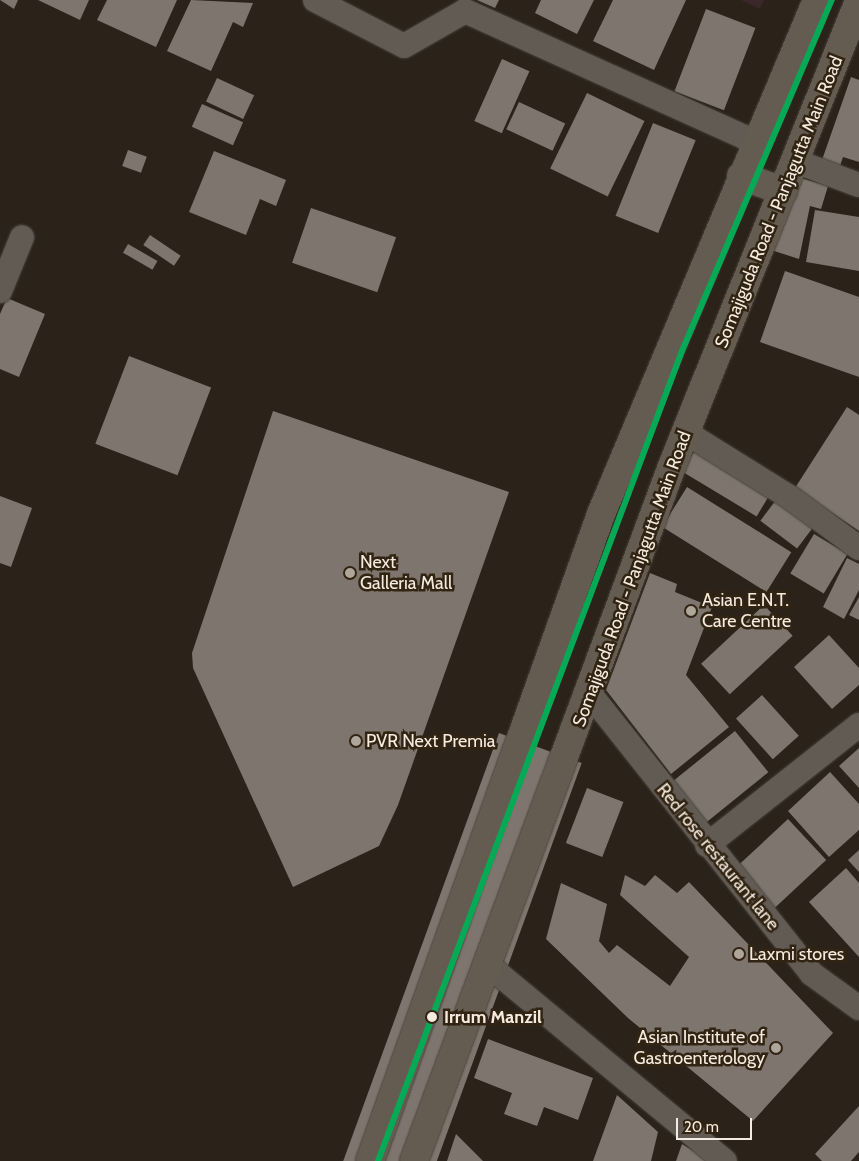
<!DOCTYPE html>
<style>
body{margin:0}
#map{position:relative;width:859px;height:1161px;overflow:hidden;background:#2b231a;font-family:Cabin,sans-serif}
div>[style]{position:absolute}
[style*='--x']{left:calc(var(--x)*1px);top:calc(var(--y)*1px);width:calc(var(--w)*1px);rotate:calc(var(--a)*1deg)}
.medical>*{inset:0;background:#3a272a}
.building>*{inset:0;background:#7e766e;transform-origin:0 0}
.roads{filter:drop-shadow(0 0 1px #48413a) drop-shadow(0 0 1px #48413a)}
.minor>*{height:24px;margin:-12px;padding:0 12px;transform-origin:12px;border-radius:12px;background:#625b54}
.trunk>*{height:28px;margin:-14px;padding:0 14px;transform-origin:14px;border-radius:14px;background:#645c50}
.metro-1>*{height:6px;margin:-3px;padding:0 3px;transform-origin:3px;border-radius:3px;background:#06aa56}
.dots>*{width:14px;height:14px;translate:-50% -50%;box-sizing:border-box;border:2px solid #322413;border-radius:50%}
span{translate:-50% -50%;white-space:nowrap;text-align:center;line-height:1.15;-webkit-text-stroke:5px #322413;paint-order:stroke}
.street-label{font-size:18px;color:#f5ebe0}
.poi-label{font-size:18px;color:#f5ebe0}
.left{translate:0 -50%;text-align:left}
.right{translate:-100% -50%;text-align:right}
.stop-label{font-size:18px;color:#f5ebe0;font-weight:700}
.scale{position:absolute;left:676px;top:1118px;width:76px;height:22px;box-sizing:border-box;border:2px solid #f5ebe0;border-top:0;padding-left:6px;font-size:15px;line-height:18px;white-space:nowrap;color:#f5ebe0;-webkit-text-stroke:4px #322413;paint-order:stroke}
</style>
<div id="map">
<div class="medical">
<div style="clip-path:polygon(741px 0,764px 0,760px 9px)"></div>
</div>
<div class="building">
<div style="clip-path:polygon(0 0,18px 0,14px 9px)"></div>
<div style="clip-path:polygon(38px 0,89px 0,80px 20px)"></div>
<div style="clip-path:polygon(107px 0,177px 0,156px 47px,97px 20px)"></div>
<div style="clip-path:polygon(191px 0,253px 3px,243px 27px,233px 22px,211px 71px,167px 51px)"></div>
<div style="clip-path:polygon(477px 0,499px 0,495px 8px)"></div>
<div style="clip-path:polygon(541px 0,594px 0,577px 34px,535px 13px)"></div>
<div style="clip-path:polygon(613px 0,686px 0,654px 70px,593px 41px)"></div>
<div style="left:706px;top:9px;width:53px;height:88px;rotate:21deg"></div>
<div style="left:502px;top:59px;width:30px;height:68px;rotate:24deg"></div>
<div style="clip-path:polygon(851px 77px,859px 80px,859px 162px,843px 157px,840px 166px,822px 160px)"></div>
<div style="left:217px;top:78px;width:41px;height:26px;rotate:25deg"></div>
<div style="left:587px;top:93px;width:64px;height:84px;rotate:26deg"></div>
<div style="left:519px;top:102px;width:51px;height:30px;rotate:25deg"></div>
<div style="left:202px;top:104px;width:45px;height:25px;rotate:24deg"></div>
<div style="left:653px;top:123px;width:46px;height:100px;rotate:22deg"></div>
<div style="left:128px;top:150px;width:20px;height:17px;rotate:20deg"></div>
<div style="clip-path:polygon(214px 151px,286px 180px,276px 206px,260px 199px,246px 235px,189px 212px)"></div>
<div style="clip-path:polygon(790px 175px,828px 186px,821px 209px,810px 206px,799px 259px,768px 249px)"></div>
<div style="left:311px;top:208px;width:90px;height:58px;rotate:19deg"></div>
<div style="clip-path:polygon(815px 210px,859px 217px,859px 271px,806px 262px)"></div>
<div style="left:150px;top:235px;width:37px;height:12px;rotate:34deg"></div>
<div style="left:128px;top:244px;width:34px;height:10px;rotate:30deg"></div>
<div style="clip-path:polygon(785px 271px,859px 297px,859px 377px,760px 342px)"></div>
<div style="clip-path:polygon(7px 298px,45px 314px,19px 377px,0 369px,0 314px)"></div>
<div style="left:129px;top:356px;width:88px;height:94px;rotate:21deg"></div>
<div style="clip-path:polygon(847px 407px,859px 415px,859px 531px,795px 488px)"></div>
<div style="clip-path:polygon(273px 411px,509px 492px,398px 805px,379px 846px,293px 887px,193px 668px,192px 653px)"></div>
<div style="left:698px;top:445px;width:87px;height:31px;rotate:31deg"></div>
<div style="left:687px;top:487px;width:123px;height:47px;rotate:32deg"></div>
<div style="clip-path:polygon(0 496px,32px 508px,11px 567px,0 563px)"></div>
<div style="left:779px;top:496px;width:46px;height:31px;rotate:37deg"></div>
<div style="left:814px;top:534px;width:39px;height:46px;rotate:31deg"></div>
<div style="clip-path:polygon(847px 558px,859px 564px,859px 590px,844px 619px,823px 607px)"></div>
<div style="clip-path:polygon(650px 573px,677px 584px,675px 592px,712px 607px,686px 675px,729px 727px,671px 774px,606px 690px)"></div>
<div style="clip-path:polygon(859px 597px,859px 620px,849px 615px)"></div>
<div style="left:764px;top:605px;width:42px;height:86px;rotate:47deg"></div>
<div style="clip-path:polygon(829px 635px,859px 668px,859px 685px,832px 709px,794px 667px)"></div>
<div style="left:762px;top:695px;width:55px;height:35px;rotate:48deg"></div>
<div style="left:735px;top:731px;width:53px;height:80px;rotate:51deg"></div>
<div style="left:499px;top:733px;width:88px;height:456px;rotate:20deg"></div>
<div style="clip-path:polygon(859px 748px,859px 788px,839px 766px)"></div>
<div style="clip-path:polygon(830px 772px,859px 804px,859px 830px,829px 857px,788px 811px)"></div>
<div style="left:587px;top:788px;width:39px;height:59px;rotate:21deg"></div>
<div style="left:788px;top:819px;width:56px;height:72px;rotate:47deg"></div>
<div style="clip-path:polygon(859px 850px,859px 872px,848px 860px)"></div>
<div style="clip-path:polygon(846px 868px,859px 883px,859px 957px,809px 902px)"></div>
<div style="clip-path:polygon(625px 875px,645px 886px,655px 875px,677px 893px,689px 882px,833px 1033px,753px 1121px,628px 1018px,546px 939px,561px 883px,607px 904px,599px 941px,609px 953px,617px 945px,670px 986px,689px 957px,620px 895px)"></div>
<div style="clip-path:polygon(488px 1039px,593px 1078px,578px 1120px,544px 1107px,537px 1126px,504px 1114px,512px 1093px,474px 1078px)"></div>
<div style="clip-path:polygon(617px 1095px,658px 1132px,651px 1161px,593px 1161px)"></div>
<div style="clip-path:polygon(859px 1106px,859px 1152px,851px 1161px,822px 1161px,815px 1154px)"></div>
<div style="clip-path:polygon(456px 1134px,483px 1161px,447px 1161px)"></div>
<div style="clip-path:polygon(682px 1144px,710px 1161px,676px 1161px)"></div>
</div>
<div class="roads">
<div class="minor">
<div style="--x:315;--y:0;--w:100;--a:27.3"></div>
<div style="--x:404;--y:46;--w:70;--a:-29.8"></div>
<div style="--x:465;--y:11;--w:318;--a:24.3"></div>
<div style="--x:795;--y:161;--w:68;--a:20.6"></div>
<div style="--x:0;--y:291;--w:58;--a:-67.8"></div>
<div style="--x:685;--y:432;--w:121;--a:31.9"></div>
<div style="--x:788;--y:496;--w:88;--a:36.2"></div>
<div style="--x:590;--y:694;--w:357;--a:51.6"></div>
<div style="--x:812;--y:974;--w:58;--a:35.9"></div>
<div style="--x:707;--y:845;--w:194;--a:-38.3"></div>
<div style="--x:489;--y:966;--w:306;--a:39.6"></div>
</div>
<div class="trunk">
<div style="--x:741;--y:176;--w:45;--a:19.7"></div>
<div style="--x:370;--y:1161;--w:687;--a:-70.35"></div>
<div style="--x:601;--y:514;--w:558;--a:-67.21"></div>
<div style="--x:414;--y:1161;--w:741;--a:-69.63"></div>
<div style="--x:672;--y:466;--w:501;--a:-68.09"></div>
</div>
</div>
<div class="metro-1">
<div style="--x:378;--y:1161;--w:865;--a:-69.43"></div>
<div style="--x:682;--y:351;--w:382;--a:-66.9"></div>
</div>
<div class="dots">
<div style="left:350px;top:573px;background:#aea59b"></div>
<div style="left:691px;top:611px;background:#aea59b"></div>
<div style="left:356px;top:741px;background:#aea59b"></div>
<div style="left:739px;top:954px;background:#aea59b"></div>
<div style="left:432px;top:1017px;background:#f5ebe0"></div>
<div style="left:776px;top:1048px;background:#aea59b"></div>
</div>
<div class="street-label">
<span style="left:779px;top:202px;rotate:-68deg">Somajiguda Road - Panjagutta Main Road</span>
<span style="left:632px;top:579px;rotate:-70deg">Somajiguda Road - Panjagutta Main Road</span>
<span style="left:718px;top:857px;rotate:51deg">Red rose restaurant lane</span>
</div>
<div class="poi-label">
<span class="left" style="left:360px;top:573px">Next<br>Galleria Mall</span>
<span class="left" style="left:702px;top:611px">Asian E.N.T.<br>Care Centre</span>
<span class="left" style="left:366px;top:741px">PVR Next Premia</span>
<span class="left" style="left:749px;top:954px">Laxmi stores</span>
<span class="right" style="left:765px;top:1048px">Asian Institute of<br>Gastroenterology</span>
</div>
<div class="stop-label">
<span class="left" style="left:444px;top:1017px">Irrum Manzil</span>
</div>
<div class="scale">20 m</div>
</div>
